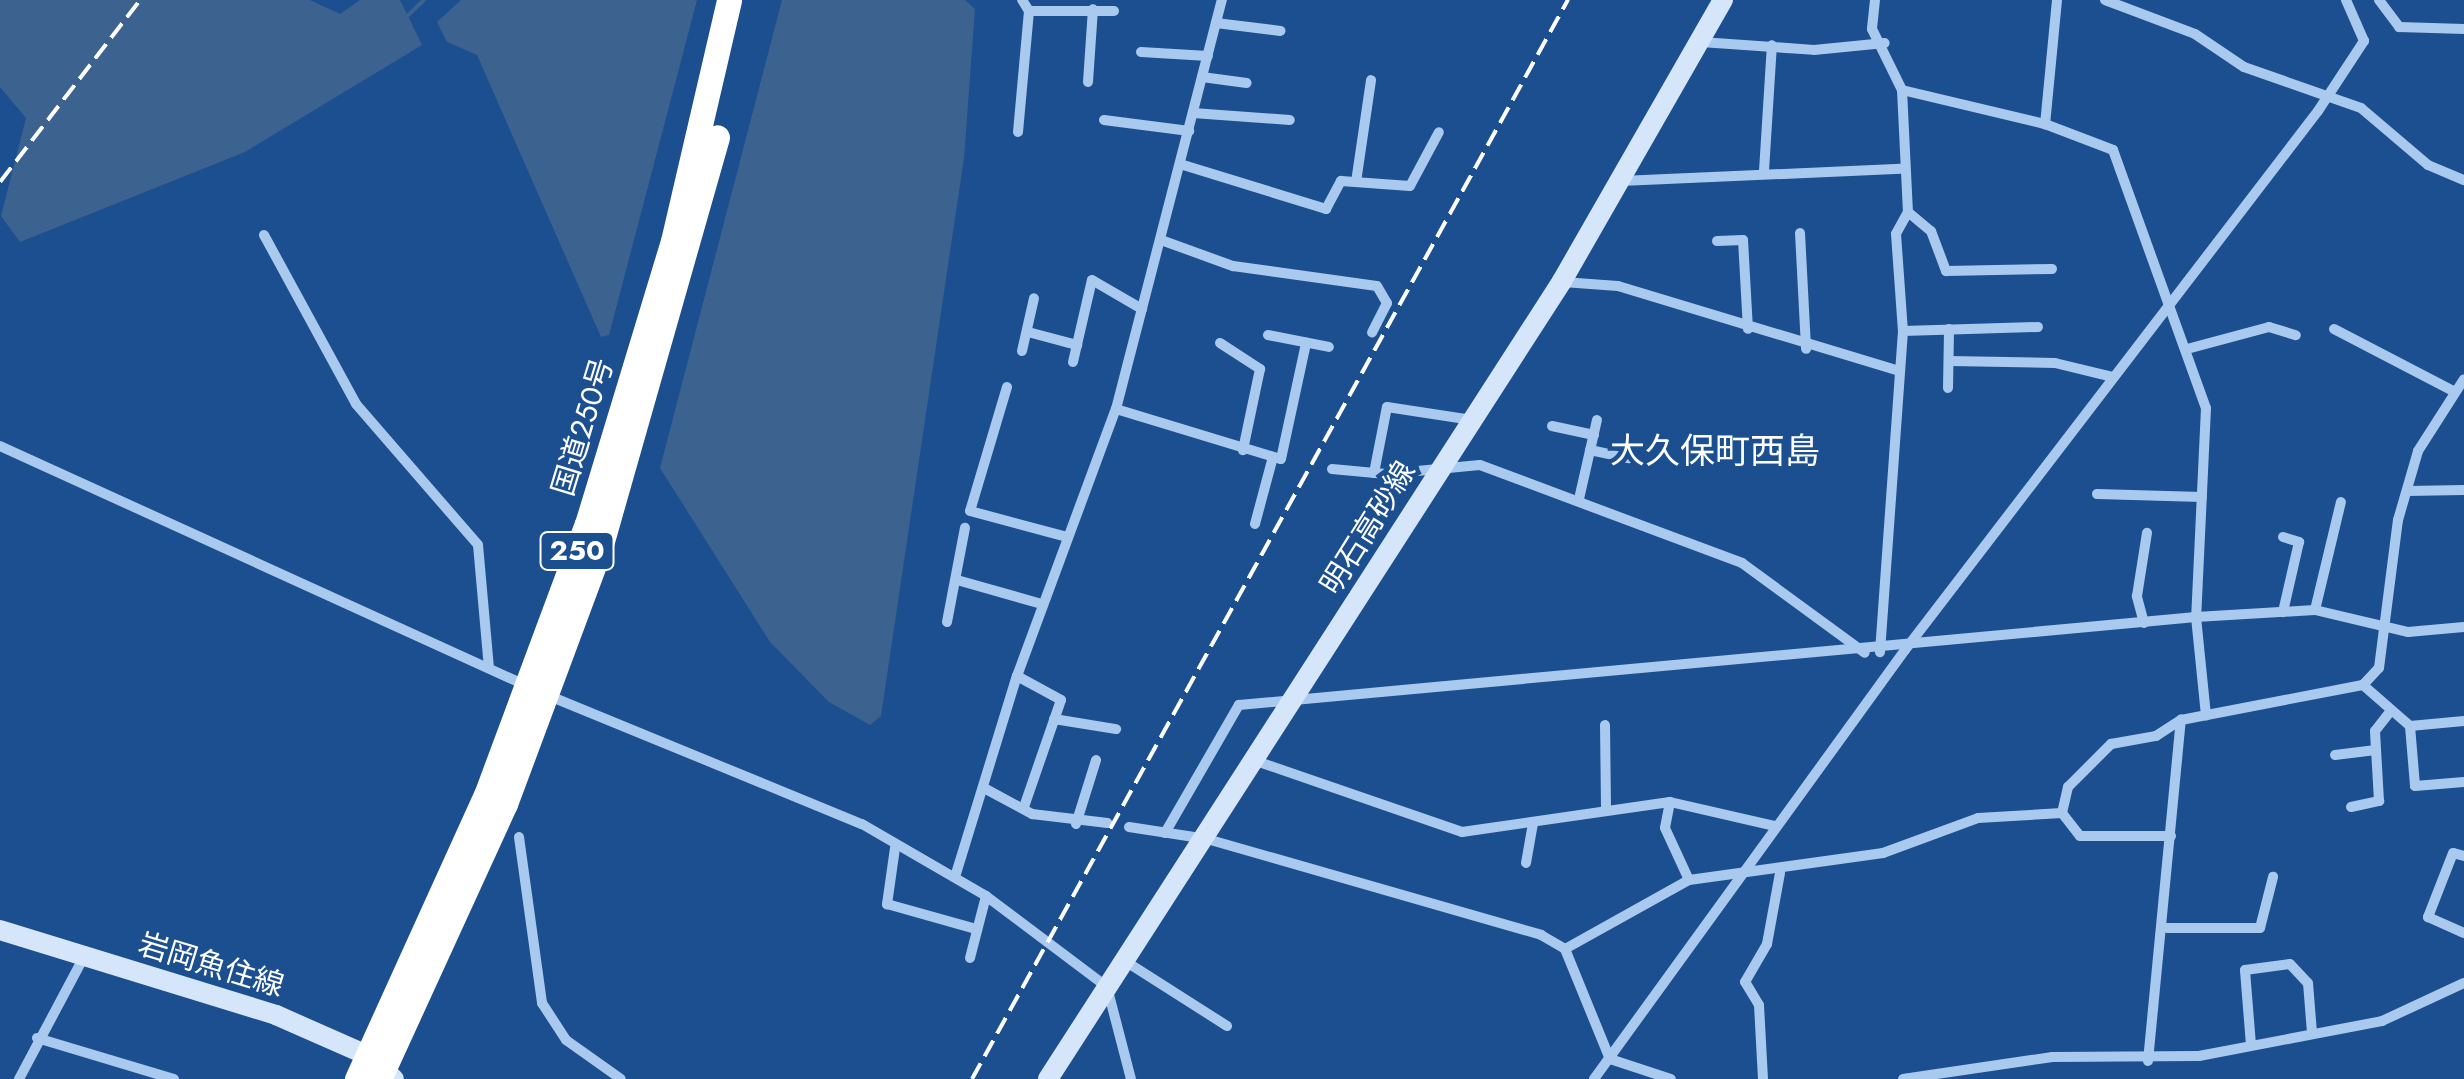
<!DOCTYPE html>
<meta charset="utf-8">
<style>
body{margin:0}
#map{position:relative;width:2464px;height:1079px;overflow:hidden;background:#1b4f8f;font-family:Jost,"Noto Sans JP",sans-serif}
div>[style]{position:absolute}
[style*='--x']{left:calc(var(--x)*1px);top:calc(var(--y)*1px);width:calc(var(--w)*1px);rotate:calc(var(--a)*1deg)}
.water>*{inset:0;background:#3c6290}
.stream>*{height:4px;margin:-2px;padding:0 2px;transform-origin:2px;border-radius:2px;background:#3c6290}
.street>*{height:10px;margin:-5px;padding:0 5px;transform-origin:5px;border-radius:5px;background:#a9c9ee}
.secondary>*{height:20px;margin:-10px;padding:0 10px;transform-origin:10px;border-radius:10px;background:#d6e6fa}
.highway>*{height:25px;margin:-12.5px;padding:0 12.5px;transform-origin:12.5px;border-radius:12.5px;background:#fff}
.rail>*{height:4px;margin-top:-2px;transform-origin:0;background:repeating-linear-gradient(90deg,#fff 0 18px,transparent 0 26px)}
span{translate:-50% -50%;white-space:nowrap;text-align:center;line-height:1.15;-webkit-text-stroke:9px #1b4f8f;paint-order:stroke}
.shield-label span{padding:2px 8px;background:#1b4f8f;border:2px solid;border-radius:8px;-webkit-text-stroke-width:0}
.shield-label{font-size:28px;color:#fff;font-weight:700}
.street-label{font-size:30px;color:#fff}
.quarter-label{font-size:35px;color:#fff}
</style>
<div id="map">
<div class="water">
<div style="clip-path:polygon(0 0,310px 0,340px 14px,360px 0,400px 0,422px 45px,245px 152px,20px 242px,1px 216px,26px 118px,0 87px)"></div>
<div style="clip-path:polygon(461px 0,697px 0,609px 335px,601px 337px,477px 55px,447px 42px,437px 22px)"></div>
<div style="clip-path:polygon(782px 0,965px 0,975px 9px,964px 158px,881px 716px,870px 725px,829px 702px,770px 642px,660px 468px)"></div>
</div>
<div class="stream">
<div style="--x:407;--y:16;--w:23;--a:-43"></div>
</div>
<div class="street">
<div style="--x:1875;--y:0;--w:29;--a:96"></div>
<div style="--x:1872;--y:29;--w:68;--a:63.8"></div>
<div style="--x:1902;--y:90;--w:122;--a:87.2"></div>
<div style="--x:1908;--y:212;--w:25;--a:119"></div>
<div style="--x:1896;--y:234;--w:97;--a:85.9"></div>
<div style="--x:1903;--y:331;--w:322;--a:94.1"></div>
<div style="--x:2057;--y:0;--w:125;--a:95.5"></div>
<div style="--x:2045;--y:124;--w:73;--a:20.9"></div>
<div style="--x:2113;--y:150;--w:274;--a:70.2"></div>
<div style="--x:2206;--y:408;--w:209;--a:92.7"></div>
<div style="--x:2196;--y:617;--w:99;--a:84.2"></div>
<div style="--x:2105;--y:0;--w:96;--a:20.7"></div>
<div style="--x:2195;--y:34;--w:59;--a:34"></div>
<div style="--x:2244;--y:67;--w:124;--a:19.3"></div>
<div style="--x:2361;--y:108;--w:88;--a:40.4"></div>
<div style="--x:2428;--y:165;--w:39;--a:23"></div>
<div style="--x:2379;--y:0;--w:34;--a:53"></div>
<div style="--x:2399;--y:27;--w:65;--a:1.8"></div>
<div style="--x:1029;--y:11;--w:85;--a:0"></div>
<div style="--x:1216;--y:23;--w:65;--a:7"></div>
<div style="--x:1701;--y:42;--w:113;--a:4"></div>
<div style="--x:1814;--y:50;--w:71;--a:-5.6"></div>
<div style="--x:1141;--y:52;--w:67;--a:3.4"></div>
<div style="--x:1202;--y:77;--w:45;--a:7.6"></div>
<div style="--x:1088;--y:82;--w:73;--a:-86.1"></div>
<div style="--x:1902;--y:90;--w:147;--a:13.4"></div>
<div style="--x:1193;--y:113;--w:97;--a:4.1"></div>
<div style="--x:1104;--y:120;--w:86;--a:7.4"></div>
<div style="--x:1018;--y:132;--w:121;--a:-84.8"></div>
<div style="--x:1029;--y:11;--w:13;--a:-122"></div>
<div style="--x:1180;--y:164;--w:153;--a:17.1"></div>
<div style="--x:1326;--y:209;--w:32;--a:-62"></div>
<div style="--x:1341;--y:181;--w:69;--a:4.1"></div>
<div style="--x:1410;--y:186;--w:61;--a:-61.8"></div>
<div style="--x:1764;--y:171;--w:126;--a:-86.4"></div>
<div style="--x:1621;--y:181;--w:280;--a:-2.5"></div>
<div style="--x:1356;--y:182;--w:103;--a:-81.6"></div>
<div style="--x:1908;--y:212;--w:30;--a:40"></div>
<div style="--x:1931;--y:231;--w:43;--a:69.4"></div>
<div style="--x:1946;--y:271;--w:106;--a:-1.1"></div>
<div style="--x:1800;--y:233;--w:116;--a:87"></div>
<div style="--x:264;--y:235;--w:192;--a:61.4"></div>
<div style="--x:356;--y:404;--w:186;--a:49.1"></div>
<div style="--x:478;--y:545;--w:123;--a:84.9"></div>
<div style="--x:1161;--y:240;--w:77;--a:19.9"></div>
<div style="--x:1233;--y:266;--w:145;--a:7.9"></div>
<div style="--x:1377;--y:286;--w:20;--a:60"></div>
<div style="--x:1387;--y:303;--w:33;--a:117"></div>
<div style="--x:1717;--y:241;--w:26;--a:-2"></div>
<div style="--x:1743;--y:240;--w:89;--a:86.8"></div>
<div style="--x:1563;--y:282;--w:55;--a:4.2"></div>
<div style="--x:1618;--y:286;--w:294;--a:16.8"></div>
<div style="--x:2334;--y:329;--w:136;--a:27.5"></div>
<div style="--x:1903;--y:331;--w:135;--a:-1.7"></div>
<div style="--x:1028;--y:332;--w:51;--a:14.9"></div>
<div style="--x:1268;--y:335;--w:62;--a:11.1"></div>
<div style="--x:1220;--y:343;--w:48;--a:33"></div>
<div style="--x:1260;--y:369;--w:83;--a:101.9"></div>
<div style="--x:2187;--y:349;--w:85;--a:-15"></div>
<div style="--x:2269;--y:327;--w:28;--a:17"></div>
<div style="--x:1022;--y:351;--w:54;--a:-77.2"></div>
<div style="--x:1950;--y:361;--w:105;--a:1.1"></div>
<div style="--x:2055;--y:363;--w:60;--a:13.6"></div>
<div style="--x:1073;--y:362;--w:84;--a:-77"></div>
<div style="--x:1092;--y:280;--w:58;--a:30.1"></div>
<div style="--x:1007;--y:387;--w:129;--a:106.6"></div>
<div style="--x:970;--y:511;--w:100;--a:15"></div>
<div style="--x:1948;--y:388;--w:59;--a:-89"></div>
<div style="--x:1116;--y:409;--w:172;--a:16.9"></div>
<div style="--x:1281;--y:459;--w:119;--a:-77.8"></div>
<div style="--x:1552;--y:426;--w:43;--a:12.1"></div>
<div style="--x:0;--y:446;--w:579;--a:24.48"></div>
<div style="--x:1590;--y:450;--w:40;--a:12"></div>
<div style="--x:1332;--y:469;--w:54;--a:5.3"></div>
<div style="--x:1386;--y:474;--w:94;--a:-5.5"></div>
<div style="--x:1480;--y:465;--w:280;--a:20.5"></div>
<div style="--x:1742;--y:563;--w:152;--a:36.2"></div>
<div style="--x:1374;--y:473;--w:67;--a:-78.9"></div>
<div style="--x:1387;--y:407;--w:86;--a:8.7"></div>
<div style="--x:2407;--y:491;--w:57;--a:-1"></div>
<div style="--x:2097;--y:494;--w:105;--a:1.6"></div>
<div style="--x:1579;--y:499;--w:81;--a:-77.2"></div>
<div style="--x:1255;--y:524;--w:69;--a:-75"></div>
<div style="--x:2283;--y:537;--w:17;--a:17"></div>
<div style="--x:2299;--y:542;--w:72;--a:102.9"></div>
<div style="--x:957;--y:580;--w:88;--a:15.8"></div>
<div style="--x:2315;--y:610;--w:111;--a:-76.5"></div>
<div style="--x:947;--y:622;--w:96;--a:-79.2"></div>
<div style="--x:2144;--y:623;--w:28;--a:-105"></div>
<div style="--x:2137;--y:596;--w:64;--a:-81"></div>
<div style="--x:1017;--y:676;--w:50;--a:28.6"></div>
<div style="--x:1061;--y:700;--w:113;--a:109.1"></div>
<div style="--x:2363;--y:685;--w:62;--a:41.1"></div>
<div style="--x:2410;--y:726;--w:60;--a:85.2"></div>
<div style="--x:2415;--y:786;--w:49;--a:-4.7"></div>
<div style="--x:547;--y:695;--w:340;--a:22.3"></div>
<div style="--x:862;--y:824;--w:143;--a:30.1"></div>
<div style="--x:986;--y:896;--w:151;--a:36.9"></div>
<div style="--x:1107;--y:987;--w:95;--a:75.4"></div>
<div style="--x:1054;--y:719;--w:63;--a:9.2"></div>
<div style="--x:1605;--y:725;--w:81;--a:89.3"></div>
<div style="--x:2410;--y:726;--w:54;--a:-5.3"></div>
<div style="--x:2335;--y:755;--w:41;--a:-7"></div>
<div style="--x:1256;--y:761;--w:218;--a:19"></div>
<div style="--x:1462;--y:832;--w:210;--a:-8.2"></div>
<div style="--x:1670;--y:802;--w:108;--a:12.9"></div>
<div style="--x:984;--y:788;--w:55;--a:28.4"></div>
<div style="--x:1032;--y:814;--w:76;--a:6.8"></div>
<div style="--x:1670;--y:802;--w:26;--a:101"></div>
<div style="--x:1665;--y:828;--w:57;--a:65.2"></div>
<div style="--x:2351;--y:807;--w:29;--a:-12"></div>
<div style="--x:2379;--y:801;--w:70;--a:-93.3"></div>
<div style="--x:2375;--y:731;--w:24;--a:-52"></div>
<div style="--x:2062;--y:813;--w:27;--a:-77"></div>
<div style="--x:2068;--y:787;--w:61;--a:-45"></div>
<div style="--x:2111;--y:744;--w:46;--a:-10.1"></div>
<div style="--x:2156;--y:736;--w:30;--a:-33"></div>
<div style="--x:1076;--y:824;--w:67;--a:-72.6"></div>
<div style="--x:1129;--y:827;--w:79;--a:8.7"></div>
<div style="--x:1207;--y:839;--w:348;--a:16"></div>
<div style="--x:1541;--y:935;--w:28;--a:30"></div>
<div style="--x:1565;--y:949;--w:119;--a:67.8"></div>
<div style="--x:1610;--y:1059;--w:64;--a:18.2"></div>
<div style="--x:1165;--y:833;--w:148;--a:-60"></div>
<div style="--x:1239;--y:705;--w:961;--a:-5.25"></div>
<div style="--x:2196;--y:617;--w:119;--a:-3.4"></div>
<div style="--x:2315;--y:610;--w:96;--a:13.3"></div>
<div style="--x:2408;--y:632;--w:56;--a:-5.1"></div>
<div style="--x:519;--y:837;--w:168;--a:82.1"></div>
<div style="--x:542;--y:1003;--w:44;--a:57"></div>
<div style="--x:566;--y:1040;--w:67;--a:35.3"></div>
<div style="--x:895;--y:848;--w:57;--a:98.1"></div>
<div style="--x:887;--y:904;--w:92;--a:15.7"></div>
<div style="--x:2464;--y:856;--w:11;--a:-165"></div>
<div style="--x:2453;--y:853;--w:69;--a:111.3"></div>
<div style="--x:2428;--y:917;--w:39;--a:24"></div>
<div style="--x:1526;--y:863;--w:40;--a:-80"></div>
<div style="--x:955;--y:877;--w:210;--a:-72.9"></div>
<div style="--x:1017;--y:676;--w:285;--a:-69.7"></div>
<div style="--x:1116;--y:409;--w:423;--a:-75.5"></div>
<div style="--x:2167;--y:928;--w:93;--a:0"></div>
<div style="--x:2260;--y:928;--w:53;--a:-75.7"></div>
<div style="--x:1565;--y:949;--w:142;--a:-29.1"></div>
<div style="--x:1689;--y:880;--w:196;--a:-7.9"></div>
<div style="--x:1883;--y:853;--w:101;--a:-20.2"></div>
<div style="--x:1978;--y:818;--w:84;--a:-3.4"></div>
<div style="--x:2062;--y:813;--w:29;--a:52"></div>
<div style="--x:2080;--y:836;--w:91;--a:0"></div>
<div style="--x:970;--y:958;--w:64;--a:-75.5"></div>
<div style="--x:1125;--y:961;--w:121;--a:32.5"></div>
<div style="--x:37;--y:1038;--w:143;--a:16.7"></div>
<div style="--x:2251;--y:1045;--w:75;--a:-94.6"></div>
<div style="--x:2245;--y:970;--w:45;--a:-7.6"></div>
<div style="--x:2290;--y:964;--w:26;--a:47"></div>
<div style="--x:2308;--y:983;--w:50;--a:85.4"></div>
<div style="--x:2148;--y:1061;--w:343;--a:-84.5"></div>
<div style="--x:2181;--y:720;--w:185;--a:-10.9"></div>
<div style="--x:2363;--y:685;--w:23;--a:-47"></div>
<div style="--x:2379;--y:668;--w:149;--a:-82.7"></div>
<div style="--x:2398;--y:520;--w:72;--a:-73.8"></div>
<div style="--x:2418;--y:451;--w:85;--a:-57.4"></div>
<div style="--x:19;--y:1079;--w:138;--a:-62"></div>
<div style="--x:1594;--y:1079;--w:530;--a:-54.06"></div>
<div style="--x:1905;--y:650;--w:679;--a:-52.54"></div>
<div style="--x:2318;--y:111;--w:84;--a:-56.7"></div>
<div style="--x:2364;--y:41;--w:45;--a:-113.7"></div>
<div style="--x:1763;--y:1079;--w:74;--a:-93.1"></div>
<div style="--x:1759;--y:1005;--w:27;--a:-121"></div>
<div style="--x:1745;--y:982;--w:44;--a:-59.9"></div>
<div style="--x:1767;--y:944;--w:72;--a:-79.6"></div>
<div style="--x:1903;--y:1079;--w:151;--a:-8.4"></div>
<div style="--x:2052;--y:1057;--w:147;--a:-0.4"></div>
<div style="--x:2199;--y:1056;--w:186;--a:-10.8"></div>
<div style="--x:2382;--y:1021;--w:90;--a:-24.9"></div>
</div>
<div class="secondary">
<div style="--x:0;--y:930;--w:289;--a:17.1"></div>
<div style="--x:276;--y:1015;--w:102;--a:23.8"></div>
<div style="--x:369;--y:1056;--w:34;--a:43"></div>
<div style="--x:1048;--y:1079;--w:949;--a:-57.21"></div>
<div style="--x:1562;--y:281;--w:324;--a:-60.2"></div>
</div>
<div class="highway">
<div style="--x:357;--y:1079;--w:312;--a:-65.6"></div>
<div style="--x:486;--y:795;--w:289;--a:-69.6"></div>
<div style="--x:587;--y:524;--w:296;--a:-73.1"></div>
<div style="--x:673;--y:241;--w:247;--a:-76.9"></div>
<div style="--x:379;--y:1079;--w:302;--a:-65.4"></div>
<div style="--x:505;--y:804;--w:273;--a:-69.6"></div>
<div style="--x:600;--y:548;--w:427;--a:-74.1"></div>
</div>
<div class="rail">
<div style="--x:0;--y:182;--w:230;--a:-52.4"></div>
<div style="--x:972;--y:1079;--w:1233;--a:-61.09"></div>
</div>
<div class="shield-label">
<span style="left:577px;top:551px">250</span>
</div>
<div class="street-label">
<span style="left:583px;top:427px;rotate:-73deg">国道250号</span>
<span style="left:1368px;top:528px;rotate:-58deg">明石高砂線</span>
<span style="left:211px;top:965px;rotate:17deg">岩岡魚住線</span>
</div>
<div class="quarter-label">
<span style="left:1715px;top:451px">大久保町西島</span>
</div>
</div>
